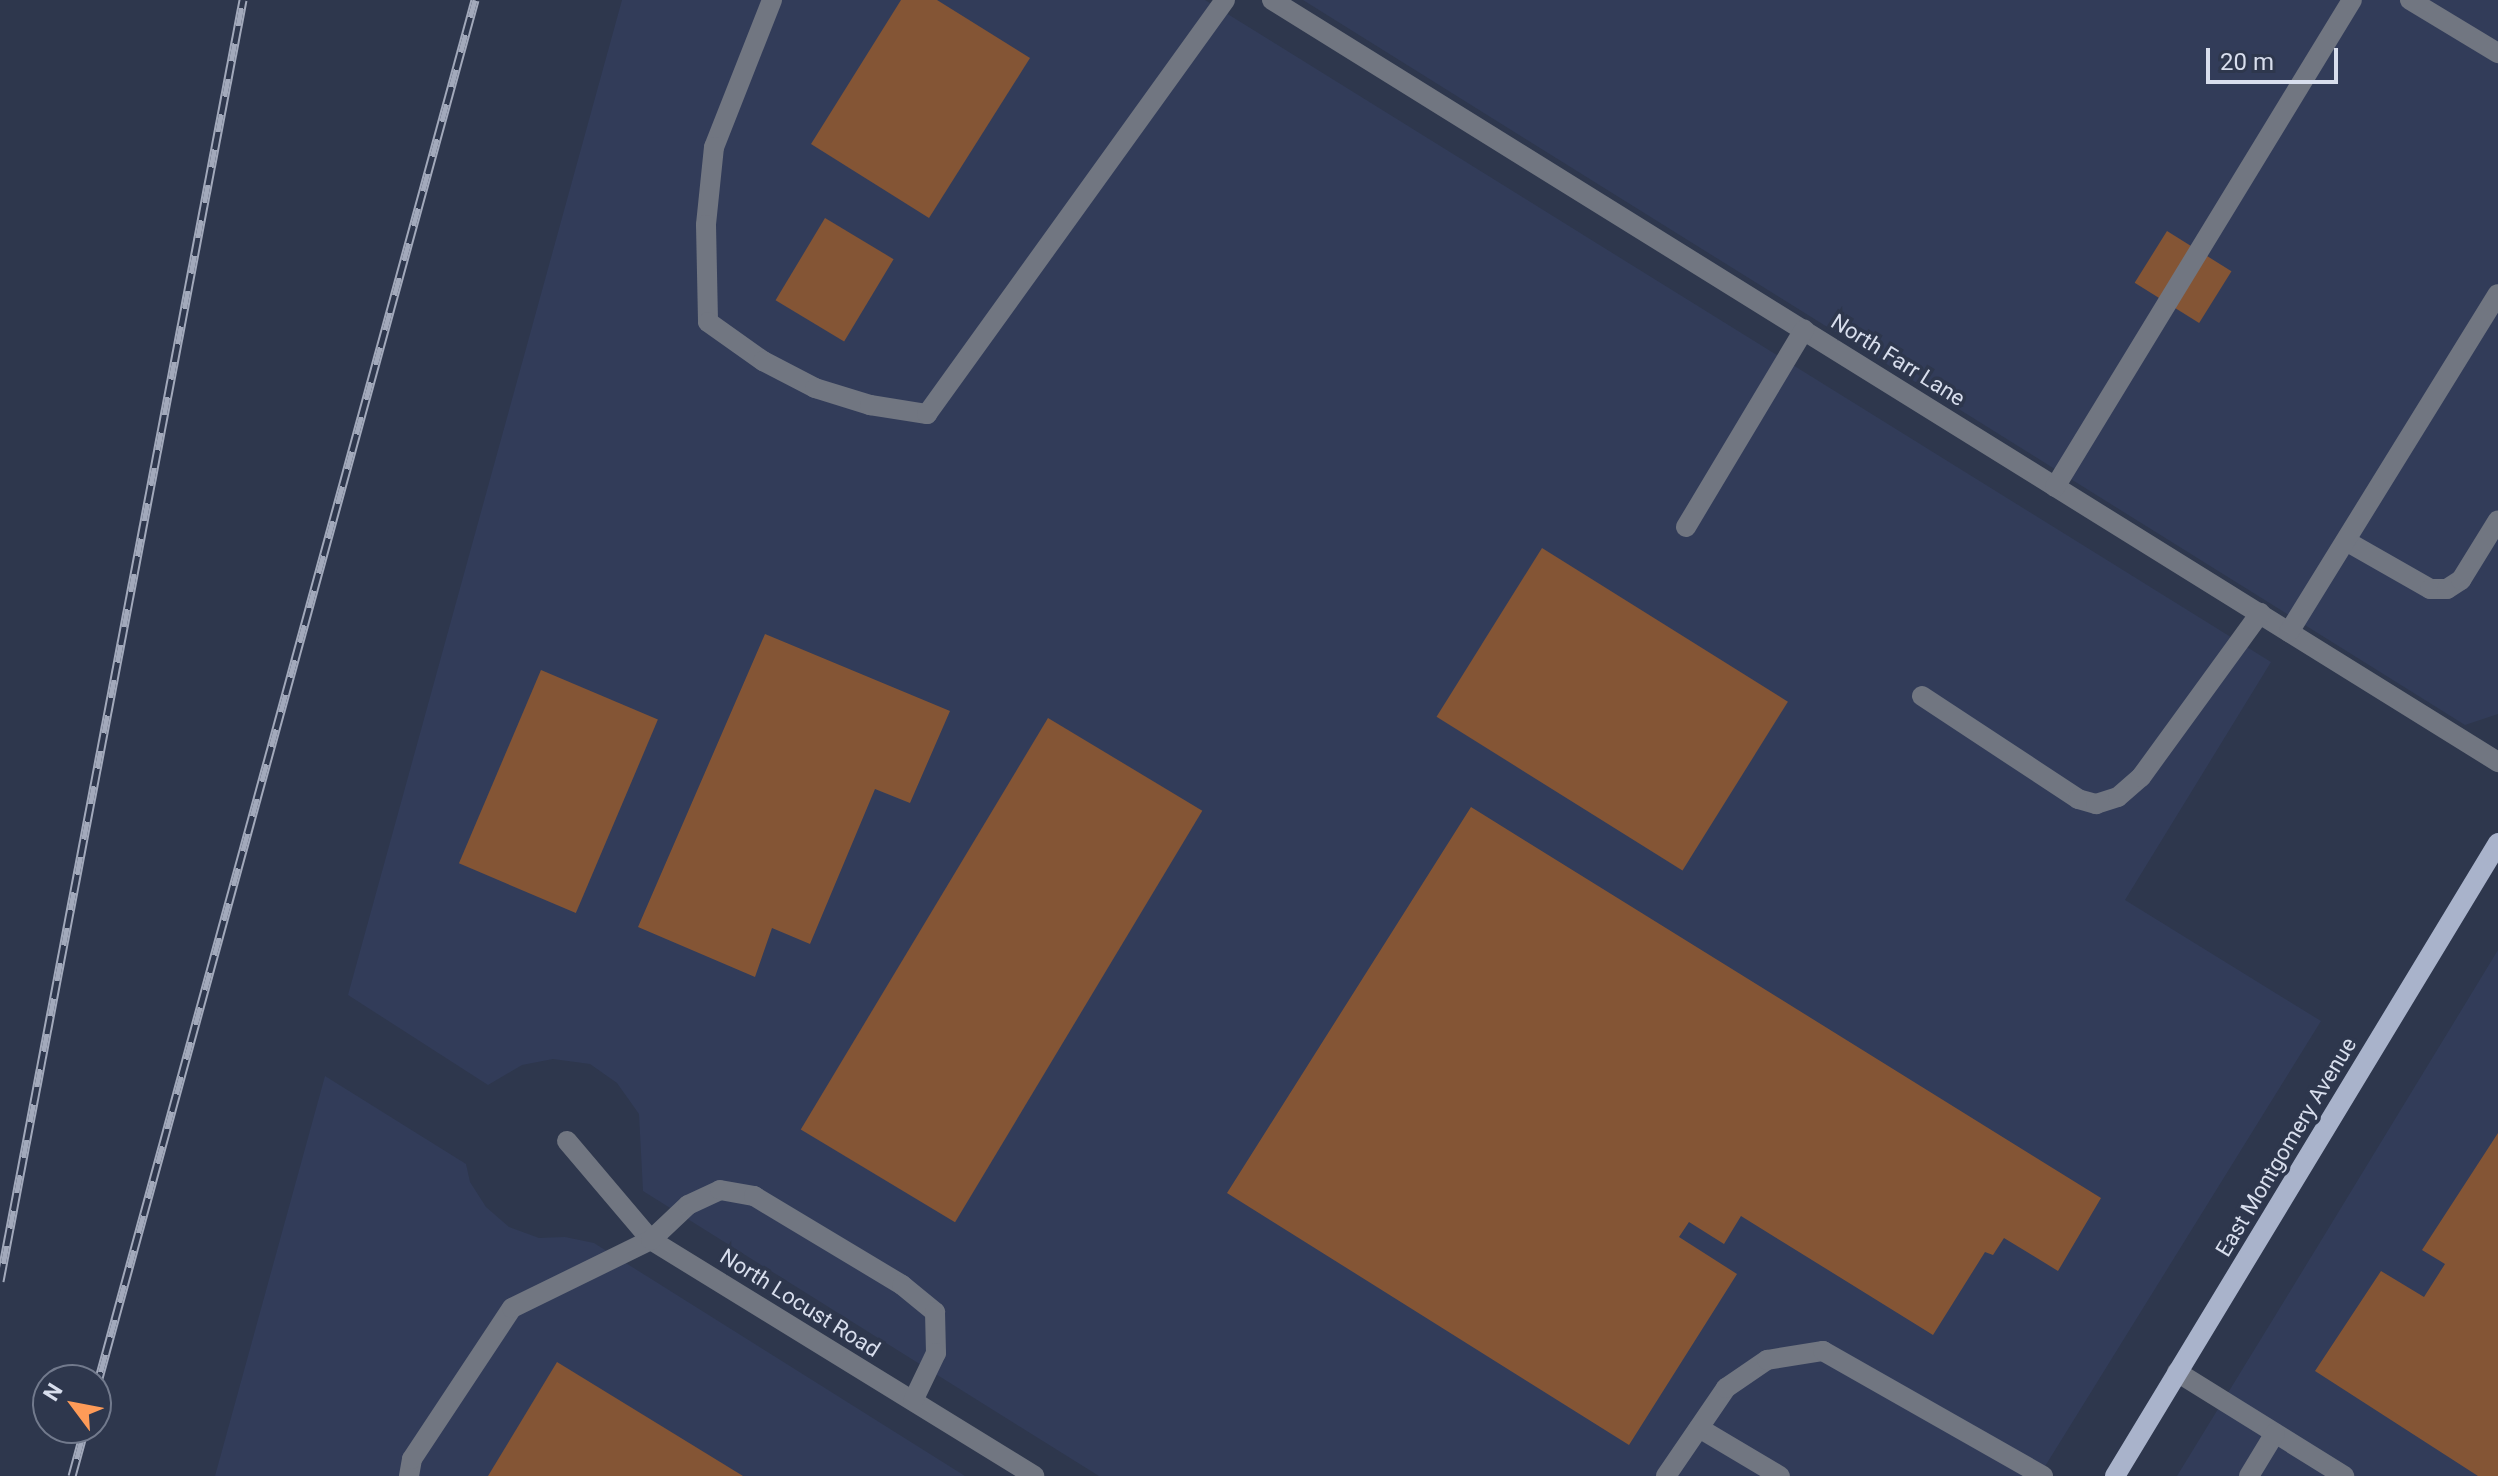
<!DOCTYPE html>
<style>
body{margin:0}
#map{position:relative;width:2498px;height:1476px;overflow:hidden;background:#2e374d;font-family:Roboto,sans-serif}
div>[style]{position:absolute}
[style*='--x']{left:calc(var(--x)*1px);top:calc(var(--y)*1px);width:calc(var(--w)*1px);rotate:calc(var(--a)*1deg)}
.built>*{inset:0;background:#323c59}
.building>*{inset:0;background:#845535;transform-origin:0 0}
.minor>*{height:20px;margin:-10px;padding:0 10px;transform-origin:10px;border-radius:10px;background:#717681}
.major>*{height:20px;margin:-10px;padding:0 10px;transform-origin:10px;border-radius:10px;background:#a9b3cb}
.rail>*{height:9px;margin-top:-4.5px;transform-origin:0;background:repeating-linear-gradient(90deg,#2e374d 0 18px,#a2a9bb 0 36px);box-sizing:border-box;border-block:2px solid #a2a9bb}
span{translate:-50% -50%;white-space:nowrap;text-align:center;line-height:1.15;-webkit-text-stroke:7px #2e374d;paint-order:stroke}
.street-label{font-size:22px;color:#d8deed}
.north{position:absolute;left:32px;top:1364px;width:80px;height:80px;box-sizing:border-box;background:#2e374d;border:2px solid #727a8d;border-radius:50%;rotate:302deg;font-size:22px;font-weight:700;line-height:32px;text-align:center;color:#d8deed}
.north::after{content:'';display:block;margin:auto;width:28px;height:36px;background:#fe9b58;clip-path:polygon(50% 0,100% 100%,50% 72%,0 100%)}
.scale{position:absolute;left:2206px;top:48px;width:132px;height:36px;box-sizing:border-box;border:4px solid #d8deed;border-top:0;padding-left:10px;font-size:24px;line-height:28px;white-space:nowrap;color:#d8deed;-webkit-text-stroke:6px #2e374d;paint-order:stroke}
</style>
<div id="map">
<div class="built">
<div style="clip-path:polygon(622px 0,1205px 0,2271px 662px,2125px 900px,2321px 1021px,2039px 1476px,1099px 1476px,643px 1191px,639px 1114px,617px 1083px,590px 1064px,553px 1059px,522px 1065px,488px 1085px,348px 995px)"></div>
<div style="clip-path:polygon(1303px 0,2498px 0,2498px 714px,2465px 725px)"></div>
<div style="clip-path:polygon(2498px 950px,2498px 1476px,2177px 1476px,2319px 1244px)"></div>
<div style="clip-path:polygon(325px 1076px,466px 1164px,470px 1182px,486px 1207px,509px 1227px,539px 1238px,565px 1237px,594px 1243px,965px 1476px,215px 1476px)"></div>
</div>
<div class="building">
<div style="clip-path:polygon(901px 0,937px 0,1030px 58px,929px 218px,811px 144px)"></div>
<div style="left:825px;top:218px;width:80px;height:96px;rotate:31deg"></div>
<div style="left:2167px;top:231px;width:76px;height:61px;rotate:32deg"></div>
<div style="left:1542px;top:548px;width:290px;height:199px;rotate:32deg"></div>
<div style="clip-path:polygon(765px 634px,950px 711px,910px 803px,875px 789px,810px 944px,772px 928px,755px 977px,638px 927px)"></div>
<div style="left:541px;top:670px;width:127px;height:210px;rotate:23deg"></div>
<div style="left:1048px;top:718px;width:180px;height:480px;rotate:31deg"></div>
<div style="clip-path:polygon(1471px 807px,2101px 1198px,2058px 1271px,2004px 1238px,1993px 1255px,1985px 1252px,1933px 1335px,1741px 1216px,1724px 1244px,1689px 1222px,1679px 1237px,1737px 1274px,1629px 1445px,1227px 1193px)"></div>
<div style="clip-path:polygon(2498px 1133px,2498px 1476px,2478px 1476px,2315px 1371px,2381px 1271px,2424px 1297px,2445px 1264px,2422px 1250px)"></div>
<div style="clip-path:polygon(557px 1362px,743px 1476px,488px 1476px)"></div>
</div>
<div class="minor">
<div style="--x:772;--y:0;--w:158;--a:111.5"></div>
<div style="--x:714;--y:147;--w:78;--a:95.9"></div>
<div style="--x:706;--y:225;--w:97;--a:88.8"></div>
<div style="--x:708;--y:322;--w:67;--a:35.3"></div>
<div style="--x:763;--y:361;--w:59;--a:27.4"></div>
<div style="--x:815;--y:388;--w:58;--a:17.2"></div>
<div style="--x:870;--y:405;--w:58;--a:9"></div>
<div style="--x:927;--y:414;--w:510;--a:-54.25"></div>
<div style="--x:1272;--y:0;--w:1444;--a:31.86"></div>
<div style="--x:2410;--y:0;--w:103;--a:31.1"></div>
<div style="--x:2055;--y:487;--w:570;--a:-58.62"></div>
<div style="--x:1686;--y:527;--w:230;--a:-59.1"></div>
<div style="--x:2346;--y:541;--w:97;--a:29.7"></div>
<div style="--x:2430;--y:589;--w:17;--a:0"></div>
<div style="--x:2447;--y:589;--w:17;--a:-33"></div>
<div style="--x:2461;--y:580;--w:70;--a:-58.3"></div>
<div style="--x:2289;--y:632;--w:397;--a:-58.3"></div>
<div style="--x:1922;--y:696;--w:187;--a:33.4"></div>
<div style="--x:2078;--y:799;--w:19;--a:16"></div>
<div style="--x:2096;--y:804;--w:23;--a:-18"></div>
<div style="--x:2118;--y:797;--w:30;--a:-41"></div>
<div style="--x:2141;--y:777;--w:203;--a:-54"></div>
<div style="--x:567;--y:1141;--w:130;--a:49.7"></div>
<div style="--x:651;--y:1240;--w:450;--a:31.6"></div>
<div style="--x:2177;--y:1372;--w:197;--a:31.9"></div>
<div style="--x:1699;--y:1428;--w:94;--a:30.7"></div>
<div style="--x:409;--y:1476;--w:17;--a:-80"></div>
<div style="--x:412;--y:1459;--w:181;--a:-56.5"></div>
<div style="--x:512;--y:1308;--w:155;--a:-26.1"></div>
<div style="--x:651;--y:1240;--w:51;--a:-43.4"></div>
<div style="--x:688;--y:1205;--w:35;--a:-25"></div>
<div style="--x:720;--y:1190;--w:35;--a:10"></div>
<div style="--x:754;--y:1196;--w:173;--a:31"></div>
<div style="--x:902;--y:1285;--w:43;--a:39.3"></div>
<div style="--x:935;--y:1312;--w:41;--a:88.6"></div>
<div style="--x:936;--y:1353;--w:53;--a:115.6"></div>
<div style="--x:1666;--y:1476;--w:107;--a:-55.7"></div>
<div style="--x:1726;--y:1388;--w:50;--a:-34.3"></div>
<div style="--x:1767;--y:1360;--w:57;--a:-9.1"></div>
<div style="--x:1823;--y:1351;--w:253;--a:29.6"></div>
<div style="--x:2249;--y:1476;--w:50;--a:-58.8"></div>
</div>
<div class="major">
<div style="--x:2115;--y:1476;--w:740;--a:-58.82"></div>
</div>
<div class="rail">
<div style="--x:0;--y:1281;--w:1304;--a:-79.26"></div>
<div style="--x:96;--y:1389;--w:1440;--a:-74.74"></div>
<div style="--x:72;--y:1476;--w:50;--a:-74.8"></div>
</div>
<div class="street-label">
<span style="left:1898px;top:360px;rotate:32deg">North Farr Lane</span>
<span style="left:2286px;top:1147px;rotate:-59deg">East Montgomery Avenue</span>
<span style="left:800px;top:1303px;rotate:32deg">North Locust Road</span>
</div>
<div class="north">N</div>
<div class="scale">20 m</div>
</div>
